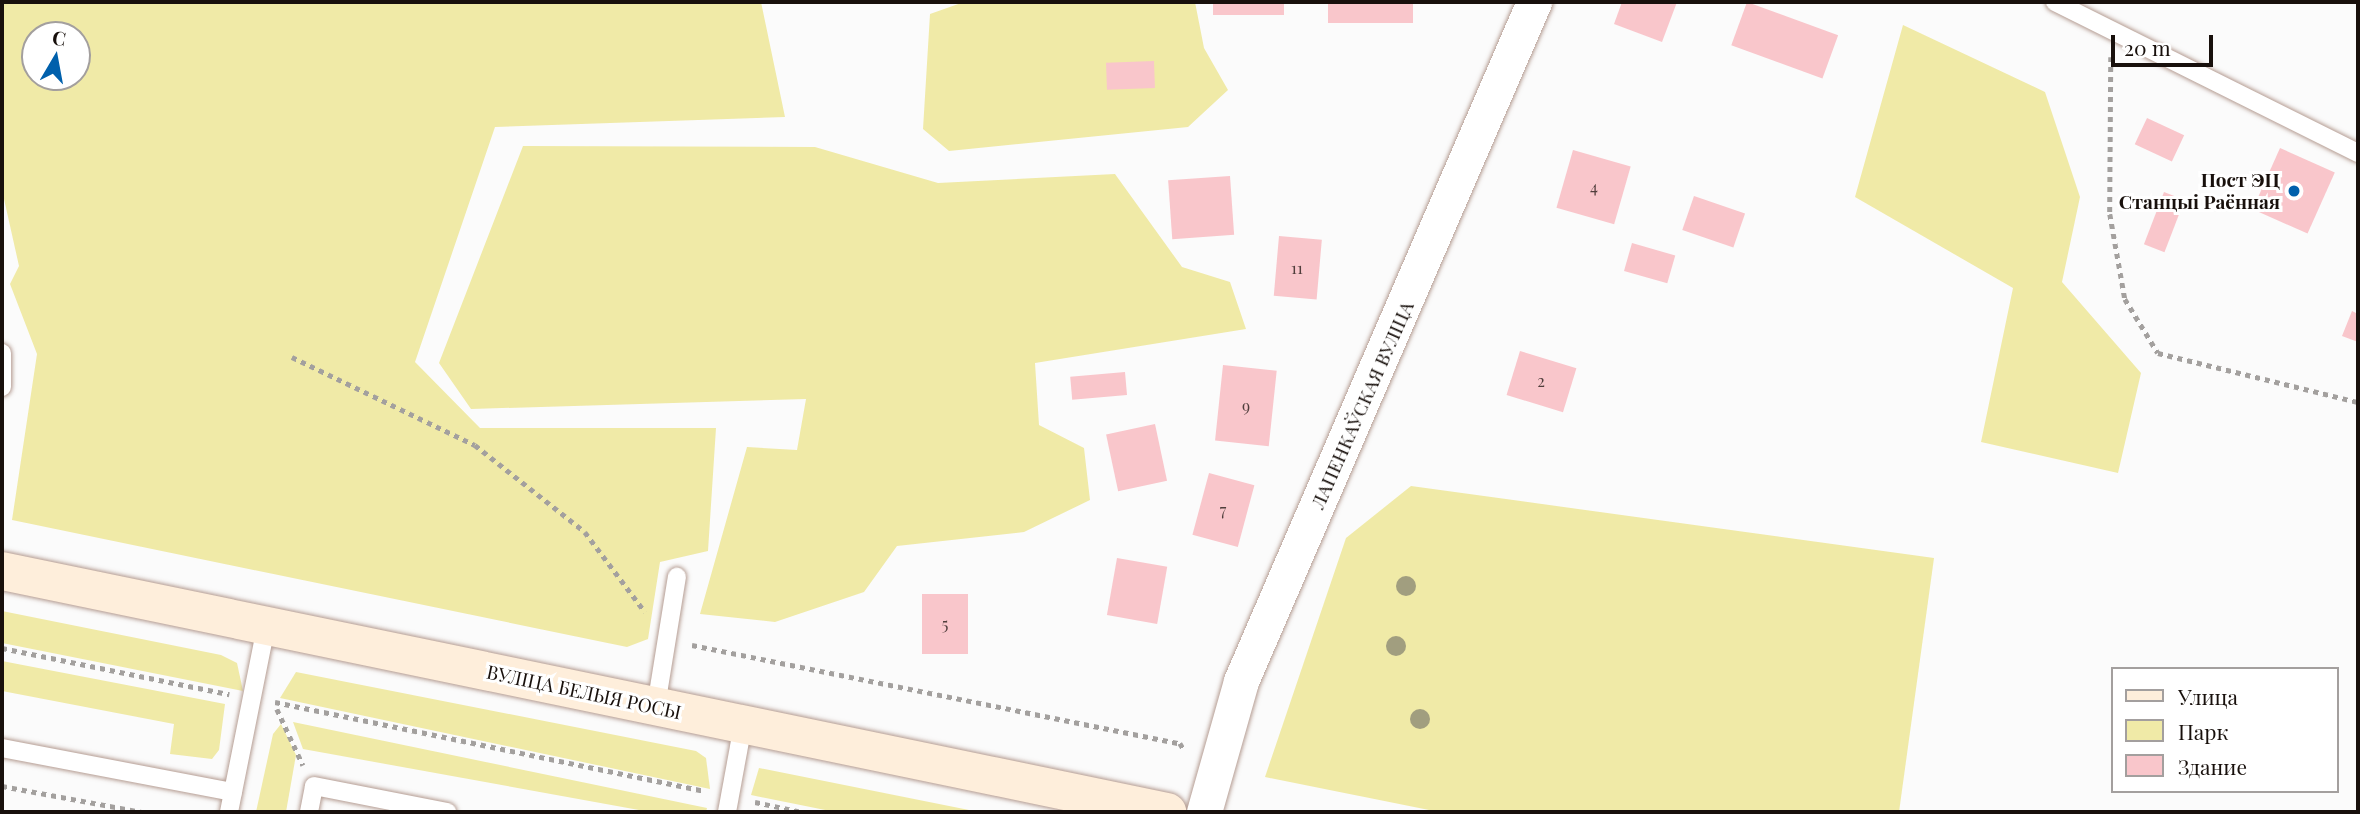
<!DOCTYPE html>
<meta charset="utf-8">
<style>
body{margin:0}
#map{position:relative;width:2360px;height:814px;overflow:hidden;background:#fbfbfb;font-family:"Playfair Display",serif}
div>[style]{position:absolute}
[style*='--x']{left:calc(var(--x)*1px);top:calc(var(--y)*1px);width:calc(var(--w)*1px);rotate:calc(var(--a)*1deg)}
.green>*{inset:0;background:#f0eaa7}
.building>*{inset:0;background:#f9c6cb;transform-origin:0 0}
.path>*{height:4.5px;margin-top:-2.25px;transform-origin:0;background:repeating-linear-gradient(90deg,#a3a09e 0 5px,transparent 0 10px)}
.roads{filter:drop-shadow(0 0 2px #b59d93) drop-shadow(0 0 2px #b59d93)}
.service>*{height:18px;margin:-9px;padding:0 9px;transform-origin:9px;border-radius:9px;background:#fff}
.minor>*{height:35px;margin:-17.5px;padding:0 17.5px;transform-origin:17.5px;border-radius:17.5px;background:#fff}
.secondary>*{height:38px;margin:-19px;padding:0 19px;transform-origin:19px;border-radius:19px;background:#feeedb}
.trees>*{width:20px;height:20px;margin:-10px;border-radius:50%;background:#a19e7f}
.dots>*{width:19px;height:19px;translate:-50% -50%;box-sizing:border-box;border:4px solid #fff;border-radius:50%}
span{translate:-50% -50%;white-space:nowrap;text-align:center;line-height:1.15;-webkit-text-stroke:6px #fff;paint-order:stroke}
.number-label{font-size:16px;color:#503e3c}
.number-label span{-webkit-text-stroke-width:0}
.poi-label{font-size:19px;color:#18100c;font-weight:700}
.right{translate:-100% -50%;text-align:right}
.street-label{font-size:19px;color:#18100c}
.frame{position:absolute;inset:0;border:4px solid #18100c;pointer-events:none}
.legend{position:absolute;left:2111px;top:667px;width:228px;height:126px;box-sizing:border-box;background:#fff;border:2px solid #a39f9e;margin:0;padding:9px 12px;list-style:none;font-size:21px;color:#18100c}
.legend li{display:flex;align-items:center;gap:14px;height:35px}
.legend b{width:35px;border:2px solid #a39f9e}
.north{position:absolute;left:21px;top:21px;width:70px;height:70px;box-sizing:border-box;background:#fff;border:2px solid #a39f9e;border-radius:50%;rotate:10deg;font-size:19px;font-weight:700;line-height:28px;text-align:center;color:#18100c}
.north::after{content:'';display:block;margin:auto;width:24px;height:32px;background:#0060ac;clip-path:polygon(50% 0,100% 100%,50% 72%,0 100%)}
.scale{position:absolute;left:2111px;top:35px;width:102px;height:32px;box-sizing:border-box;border:4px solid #18100c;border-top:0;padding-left:9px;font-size:21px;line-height:24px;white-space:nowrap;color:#18100c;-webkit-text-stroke:5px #fff;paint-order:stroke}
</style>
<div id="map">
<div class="green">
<div style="clip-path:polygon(evenodd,2px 2px,761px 2px,785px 117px,495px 127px,415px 362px,480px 428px,716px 428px,708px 551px,660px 562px,648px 639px,627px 647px,12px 520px,37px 354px,10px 284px,19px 266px,2px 190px,2px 2px,35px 35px,77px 35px,77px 77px,35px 77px,35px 35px)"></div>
<div style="clip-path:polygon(964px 2px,1195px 2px,1204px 48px,1228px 90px,1188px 127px,949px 151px,923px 129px,930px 14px)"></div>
<div style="clip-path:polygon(1903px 25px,2045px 92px,2080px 197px,2062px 282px,2141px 373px,2118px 473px,1981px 442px,2013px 288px,1855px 197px)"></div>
<div style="clip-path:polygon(523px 146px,815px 147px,938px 183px,1115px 174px,1182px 267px,1230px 282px,1246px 329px,1035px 363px,1039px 425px,1084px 448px,1090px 500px,1024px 532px,897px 546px,864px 592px,775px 622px,700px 614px,747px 447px,797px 450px,806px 399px,471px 409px,439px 363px)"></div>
<div style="clip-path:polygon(1411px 486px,1934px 558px,1899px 812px,1439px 812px,1265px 777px,1346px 538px)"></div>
<div style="clip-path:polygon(2px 611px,221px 655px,237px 663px,243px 691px,2px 643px)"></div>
<div style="clip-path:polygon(2px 661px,225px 704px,219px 750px,212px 759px,170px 754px,174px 724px,2px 691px)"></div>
<div style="clip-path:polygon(296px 672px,696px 751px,706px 758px,710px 789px,280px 698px)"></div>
<div style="clip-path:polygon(293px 722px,707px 808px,706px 812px,650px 812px,303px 749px)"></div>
<div style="clip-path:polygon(281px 724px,296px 755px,286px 812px,256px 812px,273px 734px)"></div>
<div style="clip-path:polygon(759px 768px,979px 812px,835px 812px,751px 795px)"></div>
</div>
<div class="building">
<div style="left:1213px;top:2px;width:71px;height:13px"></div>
<div style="left:1328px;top:2px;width:85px;height:21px"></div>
<div style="clip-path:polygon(1622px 2px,1677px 2px,1662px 42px,1614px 24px)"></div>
<div style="left:1747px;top:2px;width:97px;height:46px;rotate:20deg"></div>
<div style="left:1154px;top:61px;width:27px;height:48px;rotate:88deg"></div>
<div style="left:2147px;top:118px;width:41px;height:29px;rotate:25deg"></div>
<div style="left:2280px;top:148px;width:60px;height:67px;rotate:24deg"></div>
<div style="left:1573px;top:150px;width:60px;height:60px;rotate:16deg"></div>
<div style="left:1230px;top:176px;width:59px;height:62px;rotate:86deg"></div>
<div style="left:2164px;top:192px;width:22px;height:56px;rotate:21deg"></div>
<div style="left:1694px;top:196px;width:54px;height:36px;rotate:19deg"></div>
<div style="left:1279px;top:236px;width:43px;height:60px;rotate:5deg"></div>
<div style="left:1632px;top:243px;width:45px;height:29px;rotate:16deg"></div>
<div style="clip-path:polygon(2352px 311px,2358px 314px,2358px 342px,2342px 336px)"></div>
<div style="left:1520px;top:351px;width:59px;height:46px;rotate:17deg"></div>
<div style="left:1223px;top:365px;width:54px;height:76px;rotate:6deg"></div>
<div style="left:1125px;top:372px;width:23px;height:55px;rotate:85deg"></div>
<div style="left:1155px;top:424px;width:58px;height:50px;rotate:78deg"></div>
<div style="left:1209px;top:473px;width:47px;height:64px;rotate:15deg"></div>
<div style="left:1117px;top:558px;width:51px;height:58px;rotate:10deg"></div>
<div style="left:922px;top:594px;width:46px;height:60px"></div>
</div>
<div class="path">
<div style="--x:2111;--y:57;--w:157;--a:90.4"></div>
<div style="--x:2110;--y:214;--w:86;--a:80"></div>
<div style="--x:2125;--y:299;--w:63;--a:58.6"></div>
<div style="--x:2158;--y:353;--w:206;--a:13.8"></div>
<div style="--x:292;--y:357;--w:203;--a:25.7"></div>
<div style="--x:475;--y:445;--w:140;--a:38.3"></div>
<div style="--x:585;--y:532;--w:100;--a:53.1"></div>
<div style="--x:692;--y:645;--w:498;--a:11.4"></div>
<div style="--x:1180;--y:743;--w:8;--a:60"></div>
<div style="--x:2;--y:648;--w:232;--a:11.5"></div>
<div style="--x:275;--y:702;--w:439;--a:11.7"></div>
<div style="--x:277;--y:709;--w:62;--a:65.1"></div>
<div style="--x:2;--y:786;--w:142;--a:10.5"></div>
<div style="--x:755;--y:802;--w:48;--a:12"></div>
</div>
<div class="roads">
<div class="service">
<div style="--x:2055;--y:2;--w:339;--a:26.5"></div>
<div style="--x:2;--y:353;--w:34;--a:90"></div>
<div style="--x:656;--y:706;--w:131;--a:-80.8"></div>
<div style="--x:2;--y:748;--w:235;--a:10.8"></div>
<div style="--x:229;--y:812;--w:190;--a:-78.7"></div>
<div style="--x:309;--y:812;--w:26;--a:-79"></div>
<div style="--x:314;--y:786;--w:136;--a:11.1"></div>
<div style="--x:727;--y:812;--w:88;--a:-79.6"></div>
</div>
<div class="minor">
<div style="--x:1204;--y:812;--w:136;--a:-74.2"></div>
<div style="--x:1241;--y:681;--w:740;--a:-66.66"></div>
</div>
<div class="secondary">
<div style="--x:2;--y:571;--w:1190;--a:11.69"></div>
</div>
</div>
<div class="trees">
<div style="left:1406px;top:586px"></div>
<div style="left:1396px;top:646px"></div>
<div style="left:1420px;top:719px"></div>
</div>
<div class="dots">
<div style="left:2294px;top:191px;background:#0060ac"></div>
</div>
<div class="number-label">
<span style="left:1594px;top:187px">4</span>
<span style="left:1297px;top:268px">11</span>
<span style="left:1541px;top:381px">2</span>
<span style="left:1246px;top:406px">9</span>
<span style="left:1223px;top:510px">7</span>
<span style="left:945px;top:624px">5</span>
</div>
<div class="poi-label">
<span class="right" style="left:2280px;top:191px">Пост ЭЦ<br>Станцыі Раённая</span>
</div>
<div class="street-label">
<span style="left:1362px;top:405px;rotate:-66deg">ЛАПЕНКАЎСКАЯ ВУЛІЦА</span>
<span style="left:584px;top:692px;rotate:12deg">ВУЛІЦА БЕЛЫЯ РОСЫ</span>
</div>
<div class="frame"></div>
<ul class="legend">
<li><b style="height:9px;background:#feeedb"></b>Улица</li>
<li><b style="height:19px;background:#f0eaa7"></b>Парк</li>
<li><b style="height:19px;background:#f9c6cb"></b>Здание</li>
</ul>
<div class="north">С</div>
<div class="scale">20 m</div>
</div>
